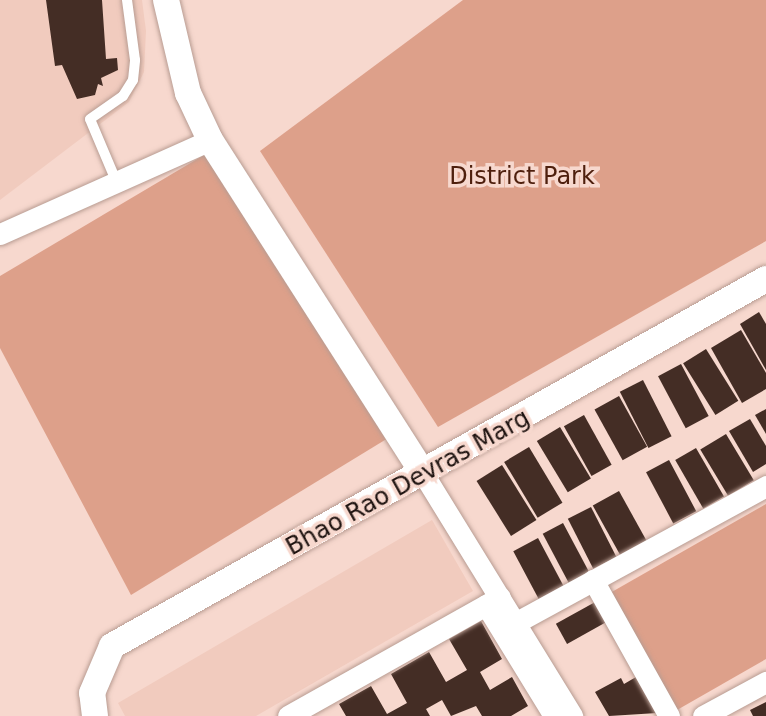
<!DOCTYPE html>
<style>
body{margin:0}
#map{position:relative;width:766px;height:716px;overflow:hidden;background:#f7d8ce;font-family:"DejaVu Sans",sans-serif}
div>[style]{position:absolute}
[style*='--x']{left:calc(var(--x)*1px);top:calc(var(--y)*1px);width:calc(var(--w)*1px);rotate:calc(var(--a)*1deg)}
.built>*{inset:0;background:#f1cbbe}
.green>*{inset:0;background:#dda08a}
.building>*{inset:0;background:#442d25;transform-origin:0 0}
.roads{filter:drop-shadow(0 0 2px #b89c92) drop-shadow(0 0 2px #b89c92)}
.service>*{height:10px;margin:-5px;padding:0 5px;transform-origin:5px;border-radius:5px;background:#fff}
.minor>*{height:21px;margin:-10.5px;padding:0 10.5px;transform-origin:10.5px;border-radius:10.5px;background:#fff}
.tertiary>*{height:26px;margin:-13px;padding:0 13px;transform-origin:13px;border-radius:13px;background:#fff}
span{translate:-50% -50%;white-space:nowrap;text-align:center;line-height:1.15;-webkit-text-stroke:7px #f7d8ce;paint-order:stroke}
.park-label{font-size:24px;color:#4e1f0d}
.street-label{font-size:24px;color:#1e1310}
</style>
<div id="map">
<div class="built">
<div style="clip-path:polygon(0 0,142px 0,146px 31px,144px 72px,129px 102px,0 200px)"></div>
<div style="clip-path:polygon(432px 520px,473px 591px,256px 716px,125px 716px,118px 703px)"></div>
</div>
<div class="green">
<div style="clip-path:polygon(463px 0,766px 0,766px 241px,438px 427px,260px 151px)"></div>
<div style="clip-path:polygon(204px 155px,398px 432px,131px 595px,0 348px,0 276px)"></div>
<div style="clip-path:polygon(766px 504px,766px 659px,677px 710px,610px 593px)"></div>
</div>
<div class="building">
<div style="clip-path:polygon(46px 0,102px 0,106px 59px,117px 58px,118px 70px,101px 78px,103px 86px,98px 84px,95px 95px,77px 99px,62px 65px,55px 66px)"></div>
<div style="clip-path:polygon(759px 312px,766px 324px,766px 370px,740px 324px)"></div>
<div style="clip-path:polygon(741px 330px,766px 373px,766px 389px,742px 403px,711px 348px)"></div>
<div style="left:706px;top:349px;width:61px;height:27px;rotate:58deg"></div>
<div style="left:681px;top:364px;width:59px;height:26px;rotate:62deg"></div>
<div style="left:643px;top:380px;width:63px;height:26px;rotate:63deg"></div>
<div style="left:619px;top:396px;width:58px;height:28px;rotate:61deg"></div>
<div style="clip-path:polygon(766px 409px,766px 434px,755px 415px)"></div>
<div style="left:584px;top:415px;width:57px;height:23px;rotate:61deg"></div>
<div style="clip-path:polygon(750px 419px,766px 446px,766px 464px,753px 472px,729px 431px)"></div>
<div style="left:560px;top:427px;width:60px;height:27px;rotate:59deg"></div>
<div style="left:726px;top:434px;width:54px;height:30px;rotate:59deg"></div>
<div style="left:529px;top:447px;width:65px;height:29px;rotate:59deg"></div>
<div style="left:696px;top:448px;width:56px;height:24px;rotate:60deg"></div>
<div style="left:669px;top:460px;width:58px;height:26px;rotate:62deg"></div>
<div style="left:502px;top:465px;width:65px;height:30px;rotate:58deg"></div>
<div style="left:619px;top:491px;width:58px;height:30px;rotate:61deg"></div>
<div style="left:591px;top:507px;width:56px;height:26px;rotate:63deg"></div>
<div style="left:563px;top:523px;width:57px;height:23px;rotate:62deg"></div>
<div style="left:538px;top:538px;width:57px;height:28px;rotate:62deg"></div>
<div style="left:597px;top:601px;width:23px;height:47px;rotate:61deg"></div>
<div style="clip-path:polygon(481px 621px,502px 659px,480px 672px,490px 690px,512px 677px,528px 706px,511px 716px,482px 716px,476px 706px,451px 716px,442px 700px,426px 709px,430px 716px,346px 716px,339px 704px,371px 686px,387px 714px,407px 703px,391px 674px,429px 652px,446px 682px,467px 670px,449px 639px)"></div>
<div style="clip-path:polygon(636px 677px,657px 713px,609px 716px,595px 692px,621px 678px,624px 684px)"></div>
<div style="clip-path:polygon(766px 702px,766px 716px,753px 716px,750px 710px)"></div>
</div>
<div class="roads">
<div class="service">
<div style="--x:117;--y:183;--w:69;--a:-112.9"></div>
<div style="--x:90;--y:119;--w:40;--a:-34.9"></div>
<div style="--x:123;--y:96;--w:19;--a:-58"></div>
<div style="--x:133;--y:80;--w:20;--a:-84"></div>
<div style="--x:135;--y:60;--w:61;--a:-97.6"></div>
</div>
<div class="minor">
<div style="--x:0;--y:234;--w:230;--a:-24.1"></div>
<div style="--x:424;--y:475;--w:283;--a:58.4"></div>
<div style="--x:593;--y:580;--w:156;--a:60.8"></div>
<div style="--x:486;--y:605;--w:130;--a:58.5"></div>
<div style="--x:515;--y:623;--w:286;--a:-28.6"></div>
<div style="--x:288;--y:716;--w:243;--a:-29.3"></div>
<div style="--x:703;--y:716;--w:72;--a:-28.4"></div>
</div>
<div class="tertiary">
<div style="--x:166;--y:0;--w:96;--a:76.7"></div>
<div style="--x:188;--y:93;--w:52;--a:64.9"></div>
<div style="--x:210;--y:140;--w:398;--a:57.4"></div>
<div style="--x:95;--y:716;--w:23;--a:-97"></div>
<div style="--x:92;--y:693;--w:51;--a:-66.9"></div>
<div style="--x:112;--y:646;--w:750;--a:-29.3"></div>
</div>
</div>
<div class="park-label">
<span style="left:522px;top:177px">District Park</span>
</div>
<div class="street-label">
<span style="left:408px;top:483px;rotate:-29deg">Bhao Rao Devras Marg</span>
</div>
</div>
